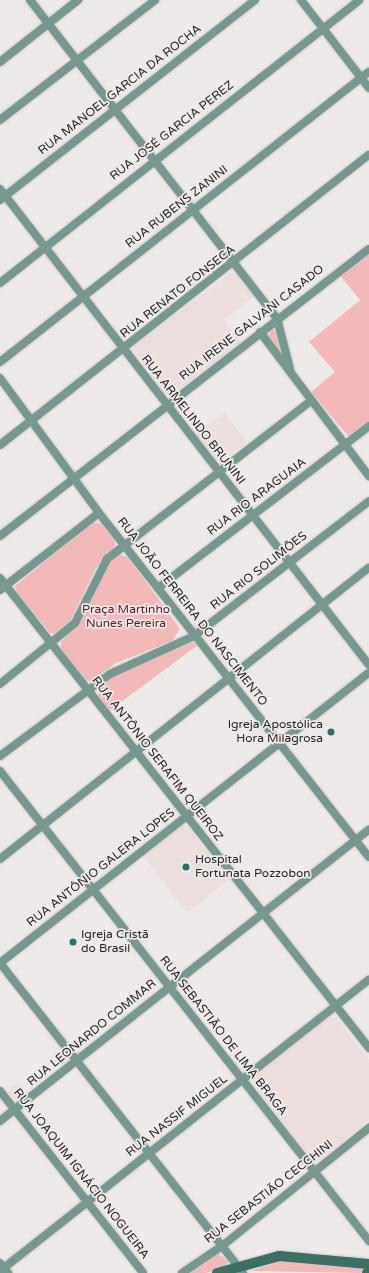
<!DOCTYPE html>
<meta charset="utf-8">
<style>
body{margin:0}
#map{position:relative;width:369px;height:1273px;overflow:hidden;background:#efeaea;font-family:"Varela Round",sans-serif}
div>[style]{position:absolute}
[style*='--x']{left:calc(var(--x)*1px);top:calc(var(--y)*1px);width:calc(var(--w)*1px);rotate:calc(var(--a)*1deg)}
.built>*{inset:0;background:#eddede}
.round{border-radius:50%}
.green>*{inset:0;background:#f3b9b9}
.roads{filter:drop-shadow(0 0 1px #cbc7c7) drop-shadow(0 0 1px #cbc7c7)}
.street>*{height:8px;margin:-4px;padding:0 4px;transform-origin:4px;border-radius:4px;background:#78988f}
.secondary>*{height:10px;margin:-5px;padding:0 5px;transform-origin:5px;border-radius:5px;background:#3e6f64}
.dots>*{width:11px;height:11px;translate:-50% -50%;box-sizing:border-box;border:2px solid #efeaea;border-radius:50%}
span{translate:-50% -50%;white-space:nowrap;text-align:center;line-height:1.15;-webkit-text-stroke:3.5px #efeaea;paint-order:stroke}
.street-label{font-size:12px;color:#272525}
.park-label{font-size:12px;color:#671520}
.poi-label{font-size:12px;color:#272525}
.right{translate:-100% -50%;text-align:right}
.left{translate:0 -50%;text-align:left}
</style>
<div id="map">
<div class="built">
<div style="clip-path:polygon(231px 273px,236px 275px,254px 297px,224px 320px,241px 342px,172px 394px,165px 394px,132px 347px)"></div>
<div style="clip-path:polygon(225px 412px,247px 443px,219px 462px,213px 460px,194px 435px)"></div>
<div style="clip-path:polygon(181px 825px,188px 827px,230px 879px,187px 913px,143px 855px)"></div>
<div style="clip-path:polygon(329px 1017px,336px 1017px,369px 1060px,369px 1120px,318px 1161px,312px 1160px,254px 1085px,254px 1077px)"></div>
<div class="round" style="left:9px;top:1084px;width:16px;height:16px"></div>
</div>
<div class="green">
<div style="clip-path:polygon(369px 253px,369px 422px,349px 437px,311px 392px,335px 372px,309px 342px,360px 300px,339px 274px)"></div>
<div style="clip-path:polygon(272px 329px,278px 333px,284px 359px,268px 336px)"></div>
<div style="clip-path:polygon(93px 522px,102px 524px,115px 540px,115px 547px,96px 568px,70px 622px,56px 634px,50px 633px,16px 592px,15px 586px)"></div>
<div style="clip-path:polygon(118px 554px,129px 558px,180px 629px,172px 641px,116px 663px,91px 681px,85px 681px,61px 648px,61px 642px,85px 614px,104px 569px)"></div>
<div style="clip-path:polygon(192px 642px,198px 645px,109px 711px,99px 698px,98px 690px,101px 685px,121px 671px)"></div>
<div style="clip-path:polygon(217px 1253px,228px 1261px,225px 1267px,206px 1273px,189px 1273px)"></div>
<div style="clip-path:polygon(284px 1259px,365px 1268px,360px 1273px,251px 1271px)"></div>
</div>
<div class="roads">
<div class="street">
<div style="--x:30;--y:0;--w:403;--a:52.2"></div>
<div style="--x:277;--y:318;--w:53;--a:75.7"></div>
<div style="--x:301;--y:0;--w:111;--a:52.3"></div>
<div style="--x:0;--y:62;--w:100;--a:-38.5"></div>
<div style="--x:0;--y:120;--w:196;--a:-37.7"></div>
<div style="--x:0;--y:189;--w:602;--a:52.22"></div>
<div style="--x:0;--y:200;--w:324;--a:-38.1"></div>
<div style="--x:0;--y:283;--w:457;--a:-38.2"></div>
<div style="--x:260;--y:332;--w:181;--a:52.9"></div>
<div style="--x:0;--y:362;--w:469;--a:-38.2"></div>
<div style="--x:0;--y:378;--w:167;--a:53.7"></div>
<div style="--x:99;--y:513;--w:437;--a:51.9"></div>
<div style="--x:0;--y:445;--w:469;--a:-38.2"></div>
<div style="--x:0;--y:536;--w:467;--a:-37.9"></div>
<div style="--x:0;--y:578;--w:598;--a:51.86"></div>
<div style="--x:158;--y:588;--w:266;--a:-37.5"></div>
<div style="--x:0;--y:590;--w:125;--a:-37.9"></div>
<div style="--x:0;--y:684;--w:97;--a:-39.1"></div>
<div style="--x:75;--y:623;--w:72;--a:-63.4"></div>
<div style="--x:107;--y:559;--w:258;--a:-37.8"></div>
<div style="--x:0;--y:756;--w:137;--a:-36.7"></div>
<div style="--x:110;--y:674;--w:92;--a:-24.3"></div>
<div style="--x:194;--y:636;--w:221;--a:-37.6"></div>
<div style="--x:0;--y:771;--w:598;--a:51.86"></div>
<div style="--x:0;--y:859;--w:470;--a:-38.3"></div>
<div style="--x:0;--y:963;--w:469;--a:-38.2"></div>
<div style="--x:0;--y:963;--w:394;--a:51.9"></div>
<div style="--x:0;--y:1091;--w:231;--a:51.8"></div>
<div style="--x:0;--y:1121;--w:470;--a:-38.3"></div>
<div style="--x:0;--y:1263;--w:13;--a:51"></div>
<div style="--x:0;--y:1271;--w:470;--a:-38.3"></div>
<div style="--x:182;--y:1273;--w:48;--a:-34"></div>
<div style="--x:222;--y:1246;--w:189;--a:-38.8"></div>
</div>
<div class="secondary">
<div style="--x:217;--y:1273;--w:64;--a:-15.3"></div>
<div style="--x:279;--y:1256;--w:90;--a:5.1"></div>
<div style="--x:367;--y:1273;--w:2;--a:-27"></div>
</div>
</div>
<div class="dots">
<div style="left:331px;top:732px;background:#2e7163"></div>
<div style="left:186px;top:867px;background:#2e7163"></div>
<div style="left:73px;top:942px;background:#2e7163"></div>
</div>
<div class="street-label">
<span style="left:120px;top:90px;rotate:-38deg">RUA MANOEL GARCIA DA ROCHA</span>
<span style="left:172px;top:131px;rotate:-38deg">RUA JOSÉ GARCIA PEREZ</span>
<span style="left:177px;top:207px;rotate:-38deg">RUA RUBENS ZANINI</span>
<span style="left:178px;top:292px;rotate:-38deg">RUA RENATO FONSECA</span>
<span style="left:252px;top:323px;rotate:-38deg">RUA IRENE GALVANI CASADO</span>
<span style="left:193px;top:420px;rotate:52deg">RUA ARMELINDO BRUNINI</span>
<span style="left:257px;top:497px;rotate:-37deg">RUA RIO ARAGUAIA</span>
<span style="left:259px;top:571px;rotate:-38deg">RUA RIO SOLIMÕES</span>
<span style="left:192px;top:612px;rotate:52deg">RUA JOÃO FERREIRA DO NASCIMENTO</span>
<span style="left:157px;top:759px;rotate:52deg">RUA ANTÔNIO SERAFIM QUEIROZ</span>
<span style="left:101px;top:868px;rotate:-38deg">RUA ANTÔNIO GALERA LOPES</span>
<span style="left:92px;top:1033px;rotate:-39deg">RUA LEONARDO COMMAR</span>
<span style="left:223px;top:1036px;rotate:52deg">RUA SEBASTIÃO DE LIMA BRAGA</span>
<span style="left:177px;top:1116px;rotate:-38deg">RUA NASSIF MIGUEL</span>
<span style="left:81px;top:1174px;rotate:52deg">RUA JOAQUIM IGNÁCIO NOGUEIRA</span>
<span style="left:269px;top:1192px;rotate:-38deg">RUA SEBASTIÃO CECCHINI</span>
</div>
<div class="park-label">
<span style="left:126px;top:617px">Praça Martinho<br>Nunes Pereira</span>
</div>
<div class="poi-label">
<span class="right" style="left:323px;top:732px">Igreja Apostólica<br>Hora Milagrosa</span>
<span class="left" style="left:195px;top:867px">Hospital<br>Fortunata Pozzobon</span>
<span class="left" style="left:81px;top:942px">Igreja Cristã<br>do Brasil</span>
</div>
</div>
